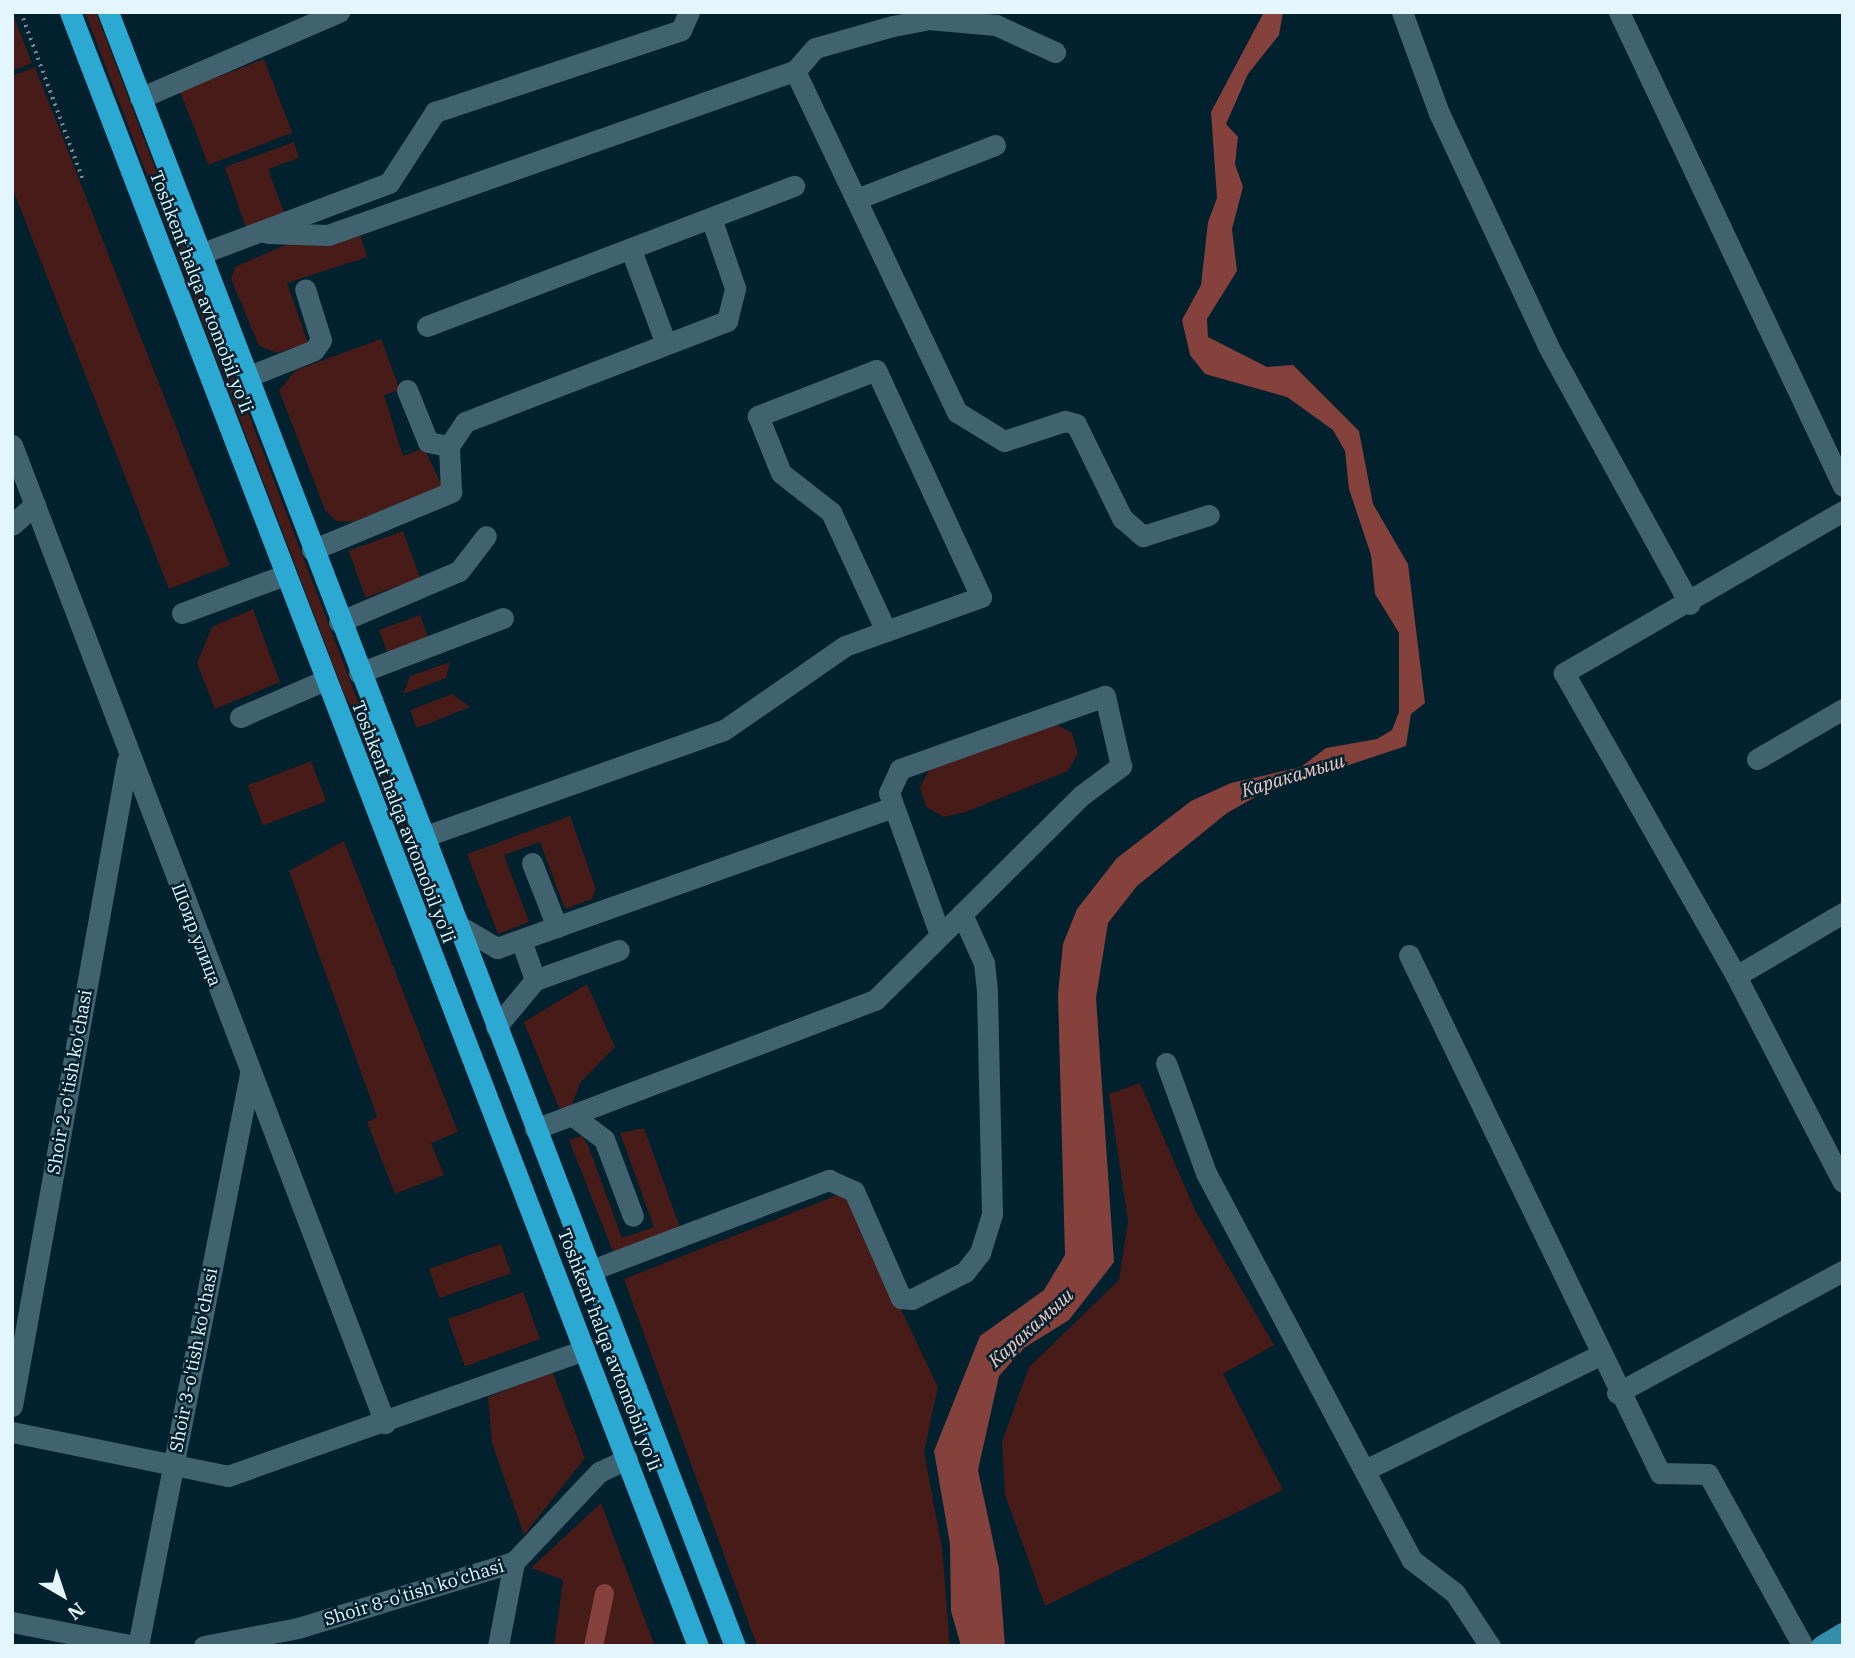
<!DOCTYPE html>
<meta charset="utf-8">
<style>
body{margin:0}
#map{position:relative;width:1855px;height:1658px;overflow:hidden;background:#00212d;font-family:"IBM Plex Serif",serif}
div>[style]{position:absolute}
[style*='--x']{left:calc(var(--x)*1px);top:calc(var(--y)*1px);width:calc(var(--w)*1px);rotate:calc(var(--a)*1deg)}
.green>*{inset:0;background:#471b17;transform-origin:0 0}
.water>*{inset:0;background:#85413b}
.canal>*{height:19px;margin:-9.5px;padding:0 9.5px;transform-origin:9.5px;border-radius:9.5px;background:#85413b}
.path>*{height:3.5px;margin-top:-1.75px;transform-origin:0;background:repeating-linear-gradient(90deg,#748d97 0 2px,transparent 0 7px)}
.minor>*{height:21px;margin:-10.5px;padding:0 10.5px;transform-origin:10.5px;border-radius:10.5px;background:#416370}
.major>*{height:21px;margin:-10.5px;padding:0 10.5px;transform-origin:10.5px;border-radius:10.5px;background:#348dab}
.highway>*{height:21px;margin:-10.5px;padding:0 10.5px;transform-origin:10.5px;border-radius:10.5px;background:#2ba9d3}
span{translate:-50% -50%;white-space:nowrap;text-align:center;line-height:1.15;-webkit-text-stroke:5px #00212d;paint-order:stroke}
.street-label{font-size:18px;color:#e3f6fe}
.water-label{font-size:19px;color:#f2c7c2;font-style:italic}
.frame{position:absolute;inset:0;border:14px solid #e3f6fe;pointer-events:none}
.north{position:absolute;left:28px;top:1560px;width:70px;height:70px;-webkit-text-stroke:5px #00212d;paint-order:stroke;rotate:141deg;font-size:19px;font-weight:700;line-height:28px;text-align:center;color:#e3f6fe}
.north::after{content:'';display:block;margin:auto;width:24px;height:32px;background:#e3f6fe;clip-path:polygon(50% 0,100% 100%,50% 72%,0 100%)}
</style>
<div id="map">
<div class="green">
<div style="clip-path:polygon(12px 12px,32px 63px,12px 71px)"></div>
<div style="clip-path:polygon(85px 12px,96px 12px,436px 907px,341px 686px)"></div>
<div style="left:264px;top:59px;width:79px;height:90px;rotate:69deg"></div>
<div style="clip-path:polygon(35px 67px,230px 565px,169px 589px,12px 187px,12px 76px)"></div>
<div style="clip-path:polygon(294px 142px,299px 158px,268px 169px,286px 218px,247px 231px,225px 167px)"></div>
<div style="clip-path:polygon(359px 231px,367px 257px,287px 283px,308px 343px,277px 353px,259px 346px,231px 279px,235px 267px,294px 241px,315px 246px)"></div>
<div style="clip-path:polygon(381px 339px,400px 390px,384px 395px,403px 456px,424px 448px,442px 486px,353px 522px,336px 521px,325px 510px,279px 390px,296px 370px)"></div>
<div style="left:403px;top:531px;width:50px;height:58px;rotate:70deg"></div>
<div style="clip-path:polygon(253px 609px,280px 682px,215px 709px,197px 663px,212px 627px)"></div>
<div style="clip-path:polygon(420px 615px,430px 642px,387px 652px,379px 630px)"></div>
<div style="clip-path:polygon(450px 662px,446px 678px,403px 694px,410px 676px)"></div>
<div style="clip-path:polygon(452px 694px,470px 707px,417px 728px,410px 710px)"></div>
<div style="clip-path:polygon(1054px 723px,1072px 733px,1078px 753px,1068px 771px,966px 812px,944px 817px,926px 807px,920px 787px,930px 768px)"></div>
<div style="left:311px;top:761px;width:43px;height:68px;rotate:69deg"></div>
<div style="clip-path:polygon(570px 816px,596px 889px,592px 899px,565px 909px,540px 842px,504px 855px,529px 922px,498px 934px,467px 854px)"></div>
<div style="clip-path:polygon(344px 841px,458px 1132px,431px 1143px,444px 1175px,395px 1194px,367px 1122px,377px 1117px,289px 871px)"></div>
<div style="clip-path:polygon(587px 984px,615px 1047px,580px 1083px,570px 1110px,559px 1108px,524px 1022px)"></div>
<div style="clip-path:polygon(1140px 1083px,1195px 1210px,1274px 1345px,1223px 1374px,1283px 1490px,1045px 1606px,1005px 1495px,1002px 1442px,1029px 1367px,1119px 1280px,1128px 1221px,1109px 1094px)"></div>
<div style="clip-path:polygon(644px 1128px,681px 1230px,615px 1257px,569px 1140px,582px 1136px,588px 1145px,622px 1238px,654px 1227px,620px 1133px)"></div>
<div style="clip-path:polygon(845px 1192px,938px 1387px,924px 1452px,942px 1547px,950px 1646px,757px 1646px,624px 1279px)"></div>
<div style="left:501px;top:1244px;width:31px;height:76px;rotate:71deg"></div>
<div style="left:523px;top:1292px;width:50px;height:80px;rotate:70deg"></div>
<div style="clip-path:polygon(552px 1371px,585px 1458px,524px 1535px,492px 1443px,488px 1397px)"></div>
<div style="clip-path:polygon(601px 1503px,655px 1646px,554px 1646px,563px 1580px,531px 1568px)"></div>
</div>
<div class="water">
<div style="clip-path:polygon(1264px 12px,1283px 12px,1279px 35px,1248px 74px,1226px 124px,1238px 137px,1235px 164px,1243px 187px,1232px 229px,1237px 271px,1207px 319px,1208px 337px,1267px 367px,1293px 365px,1359px 431px,1373px 504px,1408px 564px,1425px 703px,1411px 714px,1406px 746px,1259px 795px,1227px 813px,1137px 886px,1108px 923px,1096px 998px,1114px 1262px,1069px 1320px,1024px 1348px,999px 1376px,978px 1470px,999px 1569px,1005px 1646px,961px 1646px,951px 1611px,950px 1544px,934px 1451px,980px 1336px,1044px 1290px,1065px 1255px,1058px 994px,1063px 944px,1077px 909px,1117px 858px,1191px 801px,1231px 783px,1301px 767px,1326px 748px,1377px 739px,1392px 730px,1399px 712px,1399px 633px,1375px 594px,1371px 555px,1349px 489px,1345px 451px,1333px 430px,1287px 397px,1205px 374px,1190px 355px,1182px 320px,1201px 285px,1208px 222px,1217px 198px,1211px 112px)"></div>
</div>
<div class="canal">
<div style="--x:593;--y:1646;--w:54;--a:-78.3"></div>
</div>
<div class="path">
<div style="--x:21;--y:12;--w:179;--a:69.7"></div>
</div>
<div class="minor">
<div style="--x:1402;--y:12;--w:108;--a:69.9"></div>
<div style="--x:1439;--y:113;--w:259;--a:64.9"></div>
<div style="--x:1549;--y:348;--w:292;--a:61.2"></div>
<div style="--x:1619;--y:12;--w:524;--a:64.71"></div>
<div style="--x:795;--y:71;--w:378;--a:64.6"></div>
<div style="--x:957;--y:412;--w:55;--a:31.7"></div>
<div style="--x:1004;--y:441;--w:64;--a:-18.2"></div>
<div style="--x:1065;--y:421;--w:11;--a:15"></div>
<div style="--x:1076;--y:424;--w:105;--a:63.9"></div>
<div style="--x:1122;--y:518;--w:28;--a:41"></div>
<div style="--x:1143;--y:536;--w:69;--a:-17.7"></div>
<div style="--x:140;--y:98;--w:217;--a:-23.4"></div>
<div style="--x:859;--y:198;--w:146;--a:-21.3"></div>
<div style="--x:267;--y:233;--w:61;--a:1.9"></div>
<div style="--x:328;--y:235;--w:495;--a:-19.4"></div>
<div style="--x:795;--y:71;--w:30;--a:-49"></div>
<div style="--x:815;--y:48;--w:81;--a:-15.8"></div>
<div style="--x:893;--y:26;--w:36;--a:-11"></div>
<div style="--x:928;--y:19;--w:68;--a:5"></div>
<div style="--x:996;--y:25;--w:65;--a:24.6"></div>
<div style="--x:631;--y:250;--w:100;--a:69.6"></div>
<div style="--x:200;--y:254;--w:202;--a:-20.6"></div>
<div style="--x:389;--y:183;--w:85;--a:-57.1"></div>
<div style="--x:435;--y:112;--w:259;--a:-18.4"></div>
<div style="--x:681;--y:30;--w:20;--a:-66"></div>
<div style="--x:427;--y:326;--w:393;--a:-20.9"></div>
<div style="--x:247;--y:377;--w:72;--a:-21.9"></div>
<div style="--x:314;--y:350;--w:12;--a:-55"></div>
<div style="--x:321;--y:340;--w:53;--a:-107.4"></div>
<div style="--x:407;--y:390;--w:56;--a:68"></div>
<div style="--x:428;--y:442;--w:21;--a:11"></div>
<div style="--x:12;--y:445;--w:1047;--a:69.12"></div>
<div style="--x:1843;--y:511;--w:323;--a:149.9"></div>
<div style="--x:1564;--y:673;--w:348;--a:60.4"></div>
<div style="--x:1736;--y:976;--w:232;--a:62.6"></div>
<div style="--x:12;--y:525;--w:31;--a:-42"></div>
<div style="--x:312;--y:550;--w:151;--a:-22.6"></div>
<div style="--x:451;--y:492;--w:46;--a:-92.5"></div>
<div style="--x:449;--y:446;--w:29;--a:-56"></div>
<div style="--x:465;--y:422;--w:281;--a:-21.1"></div>
<div style="--x:727;--y:321;--w:34;--a:-76"></div>
<div style="--x:735;--y:288;--w:74;--a:-108.9"></div>
<div style="--x:182;--y:613;--w:110;--a:-20.3"></div>
<div style="--x:339;--y:622;--w:130;--a:-23"></div>
<div style="--x:459;--y:571;--w:44;--a:-52.4"></div>
<div style="--x:359;--y:673;--w:154;--a:-20.9"></div>
<div style="--x:240;--y:717;--w:93;--a:-23.5"></div>
<div style="--x:1757;--y:759;--w:99;--a:-30.2"></div>
<div style="--x:423;--y:837;--w:319;--a:-19.6"></div>
<div style="--x:724;--y:730;--w:147;--a:-34.8"></div>
<div style="--x:845;--y:646;--w:44;--a:-20.1"></div>
<div style="--x:886;--y:631;--w:101;--a:-19.7"></div>
<div style="--x:981;--y:597;--w:250;--a:-114.8"></div>
<div style="--x:876;--y:370;--w:127;--a:158.7"></div>
<div style="--x:758;--y:416;--w:61;--a:68"></div>
<div style="--x:781;--y:473;--w:63;--a:38"></div>
<div style="--x:831;--y:512;--w:131;--a:65.2"></div>
<div style="--x:532;--y:863;--w:69;--a:68.7"></div>
<div style="--x:456;--y:924;--w:48;--a:30.3"></div>
<div style="--x:497;--y:948;--w:421;--a:-19.6"></div>
<div style="--x:1409;--y:955;--w:576;--a:64.15"></div>
<div style="--x:1660;--y:1473;--w:48;--a:1.2"></div>
<div style="--x:1708;--y:1474;--w:196;--a:61.1"></div>
<div style="--x:1736;--y:976;--w:124;--a:-30.5"></div>
<div style="--x:535;--y:980;--w:89;--a:-19.7"></div>
<div style="--x:496;--y:1027;--w:61;--a:-50.3"></div>
<div style="--x:535;--y:980;--w:42;--a:-109.3"></div>
<div style="--x:1166;--y:1063;--w:117;--a:70"></div>
<div style="--x:1206;--y:1173;--w:438;--a:62"></div>
<div style="--x:1412;--y:1560;--w:54;--a:37.5"></div>
<div style="--x:1455;--y:1593;--w:64;--a:56.6"></div>
<div style="--x:572;--y:1115;--w:40;--a:37"></div>
<div style="--x:604;--y:1139;--w:82;--a:69.4"></div>
<div style="--x:535;--y:1129;--w:364;--a:-20.8"></div>
<div style="--x:875;--y:1000;--w:122;--a:-44.7"></div>
<div style="--x:962;--y:914;--w:169;--a:-44.8"></div>
<div style="--x:1082;--y:795;--w:49;--a:-36.6"></div>
<div style="--x:1121;--y:766;--w:72;--a:-102.9"></div>
<div style="--x:1105;--y:696;--w:218;--a:160.4"></div>
<div style="--x:900;--y:769;--w:26;--a:115"></div>
<div style="--x:889;--y:793;--w:151;--a:70.2"></div>
<div style="--x:589;--y:1271;--w:257;--a:-20.8"></div>
<div style="--x:829;--y:1180;--w:27;--a:24"></div>
<div style="--x:854;--y:1191;--w:117;--a:66.3"></div>
<div style="--x:901;--y:1298;--w:11;--a:5"></div>
<div style="--x:912;--y:1299;--w:59;--a:-27"></div>
<div style="--x:965;--y:1272;--w:24;--a:-52"></div>
<div style="--x:980;--y:1253;--w:41;--a:-72.9"></div>
<div style="--x:992;--y:1214;--w:223;--a:-91.3"></div>
<div style="--x:987;--y:991;--w:28;--a:-96"></div>
<div style="--x:984;--y:963;--w:54;--a:-114.2"></div>
<div style="--x:1617;--y:1393;--w:257;--a:-28.4"></div>
<div style="--x:12;--y:1406;--w:655;--a:-79.89"></div>
<div style="--x:12;--y:1432;--w:220;--a:11.5"></div>
<div style="--x:228;--y:1476;--w:378;--a:-19.5"></div>
<div style="--x:1365;--y:1470;--w:262;--a:-26.1"></div>
<div style="--x:12;--y:1622;--w:124;--a:11.1"></div>
<div style="--x:138;--y:1646;--w:583;--a:-78.92"></div>
<div style="--x:204;--y:1646;--w:96;--a:-10.8"></div>
<div style="--x:298;--y:1628;--w:226;--a:-17"></div>
<div style="--x:514;--y:1562;--w:124;--a:-46.6"></div>
<div style="--x:599;--y:1472;--w:31;--a:-25"></div>
<div style="--x:498;--y:1646;--w:86;--a:-79.2"></div>
</div>
<div class="major">
<div style="--x:1821;--y:1646;--w:26;--a:-31"></div>
</div>
<div class="highway">
<div style="--x:70;--y:12;--w:1751;--a:68.98"></div>
<div style="--x:108;--y:12;--w:1750;--a:69.01"></div>
</div>
<div class="street-label">
<span style="left:201px;top:292px;rotate:69deg">Toshkent halqa avtomobil yo'li</span>
<span style="left:403px;top:822px;rotate:69deg">Toshkent halqa avtomobil yo'li</span>
<span style="left:196px;top:935px;rotate:69deg">Шоир улица</span>
<span style="left:70px;top:1082px;rotate:-80deg">Shoir 2-o'tish ko'chasi</span>
<span style="left:609px;top:1350px;rotate:69deg">Toshkent halqa avtomobil yo'li</span>
<span style="left:194px;top:1360px;rotate:-79deg">Shoir 3-o'tish ko'chasi</span>
<span style="left:414px;top:1593px;rotate:-17deg">Shoir 8-o'tish ko'chasi</span>
</div>
<div class="water-label">
<span style="left:1293px;top:776px;rotate:-17deg">Каракамыш</span>
<span style="left:1031px;top:1328px;rotate:-42deg">Каракамыш</span>
</div>
<div class="frame"></div>
<div class="north">N</div>
</div>
